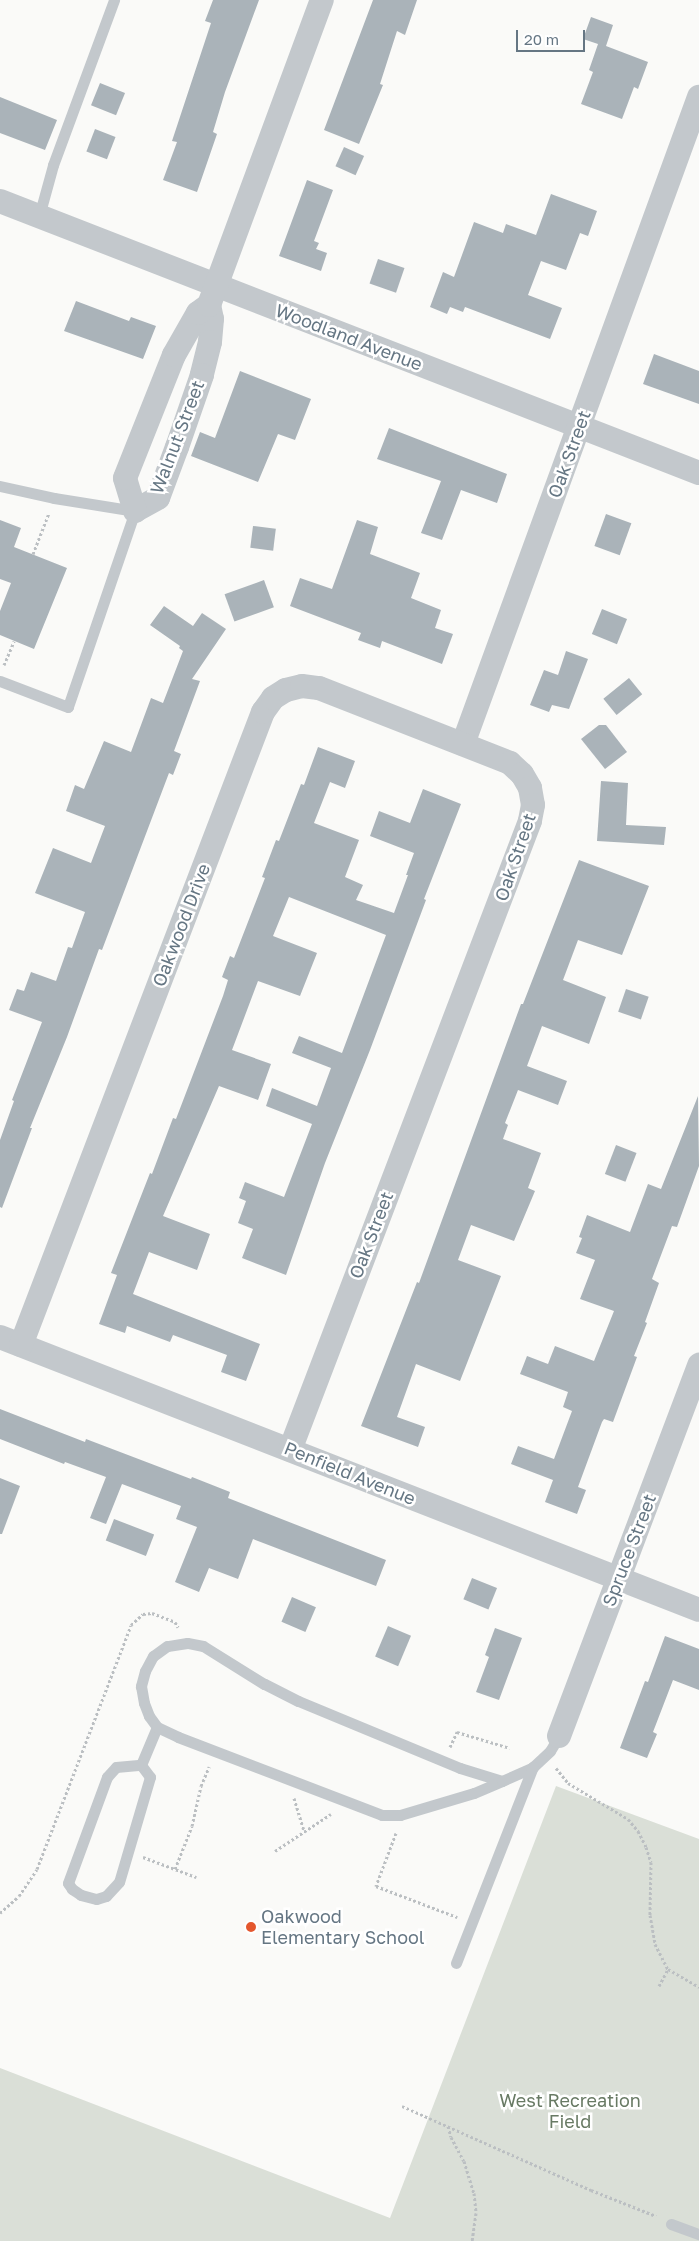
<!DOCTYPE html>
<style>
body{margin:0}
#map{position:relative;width:699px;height:2241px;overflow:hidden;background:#fafaf8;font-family:"Golos Text",sans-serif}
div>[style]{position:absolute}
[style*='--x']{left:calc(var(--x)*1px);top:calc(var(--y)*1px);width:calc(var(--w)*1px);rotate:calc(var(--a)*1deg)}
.green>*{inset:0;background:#dadfd7}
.building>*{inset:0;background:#aab3b9;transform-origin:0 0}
.path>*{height:3px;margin-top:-1.5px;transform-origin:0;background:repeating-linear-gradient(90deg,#bbbfc2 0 2.5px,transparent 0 5px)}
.service>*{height:11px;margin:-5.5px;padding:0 5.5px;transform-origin:5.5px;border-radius:5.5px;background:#c3c8cc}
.minor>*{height:24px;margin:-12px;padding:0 12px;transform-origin:12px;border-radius:12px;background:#c3c8cc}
.dots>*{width:14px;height:14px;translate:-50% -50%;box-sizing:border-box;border:2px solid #fff;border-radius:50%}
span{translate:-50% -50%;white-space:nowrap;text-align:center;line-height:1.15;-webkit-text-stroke:5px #fff;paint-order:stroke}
.street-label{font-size:18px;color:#657683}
.poi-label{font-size:18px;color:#657683}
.left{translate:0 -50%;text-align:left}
.park-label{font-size:18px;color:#687a64}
.scale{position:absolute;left:516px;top:30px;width:69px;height:22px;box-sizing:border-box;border:2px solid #657683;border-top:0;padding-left:6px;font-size:15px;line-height:18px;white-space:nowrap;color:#657683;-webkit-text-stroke:4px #fff;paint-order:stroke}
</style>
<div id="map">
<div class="green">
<div style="clip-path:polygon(556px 1786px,699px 1839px,699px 2241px,0 2241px,0 2068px,390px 2218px)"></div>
</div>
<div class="building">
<div style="clip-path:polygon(213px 0,259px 0,225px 92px,213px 132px,217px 134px,197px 192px,163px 180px,177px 142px,172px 141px,211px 23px,205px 21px)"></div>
<div style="clip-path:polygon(373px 0,417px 0,405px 35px,397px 31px,380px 84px,383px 85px,359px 144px,324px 130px)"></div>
<div style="clip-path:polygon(591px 17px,613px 25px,606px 46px,648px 62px,638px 89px,634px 87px,622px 119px,581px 104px,593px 72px,589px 70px,598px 44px,583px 39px)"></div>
<div style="left:100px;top:83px;width:27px;height:24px;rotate:22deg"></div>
<div style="clip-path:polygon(0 97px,57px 120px,45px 150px,0 133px)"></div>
<div style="left:95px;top:129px;width:22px;height:24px;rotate:21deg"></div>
<div style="left:344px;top:147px;width:22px;height:21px;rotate:24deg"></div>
<div style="clip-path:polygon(307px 180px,333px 190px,314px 241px,319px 243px,316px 249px,327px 253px,321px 271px,279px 256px)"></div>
<div style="clip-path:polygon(551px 194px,597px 211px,588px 236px,580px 233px,566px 270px,541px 261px,528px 295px,562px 308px,550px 339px,465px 307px,463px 312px,450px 307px,447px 314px,430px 307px,443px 272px,454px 277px,474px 222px,503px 233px,506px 224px,536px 235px)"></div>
<div style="left:378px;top:259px;width:28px;height:26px;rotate:19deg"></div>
<div style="clip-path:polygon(76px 301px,129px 321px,131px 317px,156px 326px,143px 359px,64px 331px)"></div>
<div style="clip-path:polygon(654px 354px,699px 371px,699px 404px,643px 384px)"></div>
<div style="clip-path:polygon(240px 371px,311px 399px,295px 440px,278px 434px,258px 482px,191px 456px,200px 432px,215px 438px)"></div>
<div style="clip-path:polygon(389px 428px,507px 474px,497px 503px,461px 490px,442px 540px,421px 533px,441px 481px,377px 459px)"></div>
<div style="left:606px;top:514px;width:27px;height:34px;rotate:20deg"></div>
<div style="clip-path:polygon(0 520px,21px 528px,14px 547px,67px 568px,34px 649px,0 635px,0 611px,11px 583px,0 579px)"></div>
<div style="clip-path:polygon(357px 520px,378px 527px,370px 554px,420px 573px,411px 598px,441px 610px,435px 628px,453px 634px,442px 664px,382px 641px,380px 648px,358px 640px,361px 633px,290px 606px,300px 578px,332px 589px)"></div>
<div style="left:253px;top:526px;width:23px;height:22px;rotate:7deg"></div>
<div style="left:264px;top:580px;width:29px;height:42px;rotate:70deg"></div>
<div style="clip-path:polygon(164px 606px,193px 626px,202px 613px,226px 629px,192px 679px,200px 681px,174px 751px,181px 754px,173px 775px,169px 773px,102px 950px,99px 949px,67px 1037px,30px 1128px,32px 1128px,2px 1208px,0 1207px,0 1140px,14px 1101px,12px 1100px,42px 1022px,9px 1010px,17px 989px,24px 991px,31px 972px,56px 981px,68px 947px,72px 948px,85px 912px,35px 893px,53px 848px,91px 863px,105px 826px,66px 811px,75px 785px,84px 789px,104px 741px,131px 752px,151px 698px,163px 703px,183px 651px,179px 648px,180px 646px,150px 625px)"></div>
<div style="left:602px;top:609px;width:27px;height:27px;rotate:22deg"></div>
<div style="clip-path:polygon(566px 651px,588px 659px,569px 709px,552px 705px,549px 712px,530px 705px,544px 670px,558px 675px)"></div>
<div style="left:629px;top:678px;width:21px;height:33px;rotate:51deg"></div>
<div style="clip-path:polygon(599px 725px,606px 725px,627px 752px,605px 769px,581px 739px)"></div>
<div style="clip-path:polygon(318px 747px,355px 761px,345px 788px,330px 782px,314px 823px,359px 840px,345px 877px,363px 885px,356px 900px,394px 913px,408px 875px,406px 875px,414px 853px,370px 836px,379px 811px,410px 823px,423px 789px,461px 804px,424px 899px,426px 900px,370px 1050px,325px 1163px,286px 1275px,242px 1258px,253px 1229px,238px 1223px,246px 1201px,239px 1198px,245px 1182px,284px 1197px,312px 1124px,266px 1106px,272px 1088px,317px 1106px,331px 1068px,292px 1053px,299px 1036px,342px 1053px,386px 935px,289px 897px,273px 936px,317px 953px,300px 996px,258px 981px,232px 1050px,271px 1064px,258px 1100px,219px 1086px,163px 1216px,210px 1234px,197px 1270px,149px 1252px,133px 1294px,260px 1344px,246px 1381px,221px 1372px,227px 1355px,173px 1335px,170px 1342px,127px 1326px,125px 1333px,99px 1324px,117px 1275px,111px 1273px,150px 1173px,152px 1174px,173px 1118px,176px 1119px,223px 996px,228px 980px,222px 977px,230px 956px,234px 958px,265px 878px,262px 877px,276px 840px,279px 841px,301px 784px,304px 785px)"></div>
<div style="clip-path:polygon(601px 781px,628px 783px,626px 825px,666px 827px,664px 845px,597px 841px)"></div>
<div style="clip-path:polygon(579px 860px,649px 886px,622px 955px,578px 940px,563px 980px,606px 997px,589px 1044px,542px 1026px,527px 1066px,567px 1081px,558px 1105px,518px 1090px,505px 1123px,508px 1125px,503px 1139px,541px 1153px,528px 1188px,535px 1191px,514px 1241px,471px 1225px,458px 1260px,501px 1276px,460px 1381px,416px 1364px,397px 1417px,425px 1427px,418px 1447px,361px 1426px,417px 1282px,419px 1283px,521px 1004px,523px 1004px)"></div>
<div style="left:626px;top:989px;width:24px;height:24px;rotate:19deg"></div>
<div style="clip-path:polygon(698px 1096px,699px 1166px,677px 1227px,672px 1226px,652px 1279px,659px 1283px,645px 1322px,647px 1323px,634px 1356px,637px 1357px,620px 1403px,613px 1422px,604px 1419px,602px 1422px,578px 1487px,586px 1490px,577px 1514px,545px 1502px,553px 1480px,511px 1464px,518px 1446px,554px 1459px,572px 1411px,563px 1407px,568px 1392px,520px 1374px,527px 1356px,548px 1364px,555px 1346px,594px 1361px,614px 1311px,580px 1299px,595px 1260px,576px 1253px,582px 1238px,579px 1237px,587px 1215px,630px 1232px,648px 1184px,661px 1189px)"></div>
<div style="left:616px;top:1145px;width:22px;height:31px;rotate:21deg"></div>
<div style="clip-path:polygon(0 1409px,85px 1442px,86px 1439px,191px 1479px,192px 1477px,230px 1492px,228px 1498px,386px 1560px,376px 1586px,253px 1539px,238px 1579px,209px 1568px,199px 1592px,175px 1582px,197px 1527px,176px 1519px,181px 1506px,122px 1484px,106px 1524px,90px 1518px,106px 1477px,65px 1462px,64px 1464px,0 1439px)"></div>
<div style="clip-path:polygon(0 1478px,20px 1486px,2px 1534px,0 1534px)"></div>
<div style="left:114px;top:1519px;width:43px;height:23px;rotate:21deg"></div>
<div style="left:472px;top:1578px;width:27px;height:23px;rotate:22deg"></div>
<div style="left:292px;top:1597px;width:26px;height:27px;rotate:23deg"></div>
<div style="left:388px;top:1626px;width:25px;height:33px;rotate:23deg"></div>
<div style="clip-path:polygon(495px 1628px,522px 1638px,499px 1700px,476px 1692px,489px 1657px,485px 1655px)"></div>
<div style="clip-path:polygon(665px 1636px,699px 1649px,699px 1690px,673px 1680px,653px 1732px,657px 1734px,647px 1758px,620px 1748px,645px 1681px,648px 1682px)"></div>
</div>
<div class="path">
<div style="--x:33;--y:554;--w:44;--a:-68.7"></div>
<div style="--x:4;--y:665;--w:26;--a:-67"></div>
<div style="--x:450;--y:1747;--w:17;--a:-65"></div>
<div style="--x:457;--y:1732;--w:55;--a:16.8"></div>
<div style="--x:556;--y:1768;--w:19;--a:51"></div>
<div style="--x:568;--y:1783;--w:70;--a:31"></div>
<div style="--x:628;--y:1819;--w:16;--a:50"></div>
<div style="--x:638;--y:1831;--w:18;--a:63"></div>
<div style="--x:646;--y:1847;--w:16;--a:72"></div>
<div style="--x:651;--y:1862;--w:53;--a:91.1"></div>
<div style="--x:650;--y:1915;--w:29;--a:80"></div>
<div style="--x:655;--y:1944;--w:28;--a:63"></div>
<div style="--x:668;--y:1969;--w:36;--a:30"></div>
<div style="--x:294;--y:1798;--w:34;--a:73"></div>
<div style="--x:396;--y:1833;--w:57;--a:110.7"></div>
<div style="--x:376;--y:1886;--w:87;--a:20.9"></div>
<div style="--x:275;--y:1851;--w:67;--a:-33.5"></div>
<div style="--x:143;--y:1857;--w:57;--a:20.7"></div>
<div style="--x:175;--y:1869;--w:46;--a:-68.4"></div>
<div style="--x:192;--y:1826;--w:41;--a:-77.3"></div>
<div style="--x:201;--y:1786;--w:21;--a:-67"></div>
<div style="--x:0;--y:1913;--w:25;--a:-42"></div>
<div style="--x:19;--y:1896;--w:32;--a:-56"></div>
<div style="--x:37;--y:1869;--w:261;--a:-68.9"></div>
<div style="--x:131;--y:1625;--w:16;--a:-43"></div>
<div style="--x:143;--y:1614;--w:9;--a:-6"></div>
<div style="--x:152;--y:1613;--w:25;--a:21"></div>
<div style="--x:175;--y:1622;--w:6;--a:59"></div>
<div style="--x:659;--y:1986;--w:19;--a:-62"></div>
<div style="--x:402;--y:2106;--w:207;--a:24"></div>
<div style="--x:591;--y:2190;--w:70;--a:21.8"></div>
<div style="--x:448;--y:2126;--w:11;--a:75"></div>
<div style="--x:451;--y:2137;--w:27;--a:62"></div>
<div style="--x:464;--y:2161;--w:34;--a:73"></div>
<div style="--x:474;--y:2193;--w:20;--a:84"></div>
<div style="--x:476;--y:2213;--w:28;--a:98"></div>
</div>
<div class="service">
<div style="--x:39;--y:216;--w:53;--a:-74.6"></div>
<div style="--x:53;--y:165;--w:176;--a:-69.7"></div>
<div style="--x:0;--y:486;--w:55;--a:12.5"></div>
<div style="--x:54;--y:498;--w:82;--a:9.1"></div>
<div style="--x:135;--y:511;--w:207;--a:108.9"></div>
<div style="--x:68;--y:707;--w:73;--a:-159.1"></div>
<div style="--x:141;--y:1765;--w:15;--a:53"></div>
<div style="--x:150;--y:1777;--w:109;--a:106.4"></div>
<div style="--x:119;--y:1882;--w:19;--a:133"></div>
<div style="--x:106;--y:1896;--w:10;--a:163"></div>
<div style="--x:96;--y:1899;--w:16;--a:-165"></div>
<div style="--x:81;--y:1895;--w:11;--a:-146"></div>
<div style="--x:72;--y:1889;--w:7;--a:-124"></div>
<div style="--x:68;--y:1883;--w:113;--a:-69.8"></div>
<div style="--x:107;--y:1777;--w:13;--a:-48"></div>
<div style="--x:116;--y:1767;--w:25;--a:-5"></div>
<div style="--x:141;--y:1765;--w:41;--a:-67.2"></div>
<div style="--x:502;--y:1781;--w:44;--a:-162.8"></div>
<div style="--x:460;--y:1768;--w:175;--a:-157.5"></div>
<div style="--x:298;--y:1701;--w:38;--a:-153"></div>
<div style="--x:264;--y:1684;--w:72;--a:-148.1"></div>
<div style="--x:203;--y:1646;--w:16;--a:-169"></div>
<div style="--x:187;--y:1643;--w:20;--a:171"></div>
<div style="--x:167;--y:1646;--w:17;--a:144"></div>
<div style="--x:153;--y:1656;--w:17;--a:118"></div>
<div style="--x:145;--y:1671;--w:16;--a:105"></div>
<div style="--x:141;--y:1686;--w:17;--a:80"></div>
<div style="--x:144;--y:1703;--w:14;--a:69"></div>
<div style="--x:149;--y:1716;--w:14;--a:54"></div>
<div style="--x:157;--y:1727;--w:23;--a:25"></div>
<div style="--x:178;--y:1737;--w:218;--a:20.9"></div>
<div style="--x:382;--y:1815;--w:18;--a:0"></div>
<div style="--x:400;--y:1815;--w:77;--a:-16.6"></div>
<div style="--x:474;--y:1793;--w:30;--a:-23"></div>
<div style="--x:502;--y:1781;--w:34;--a:-24"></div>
<div style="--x:533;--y:1767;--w:23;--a:-43"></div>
<div style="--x:550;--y:1751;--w:17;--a:-59"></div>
<div style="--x:456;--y:1963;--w:211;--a:-68.6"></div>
<div style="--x:671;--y:2224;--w:30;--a:20"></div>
</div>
<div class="minor">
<div style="--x:0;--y:201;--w:750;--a:21.26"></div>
<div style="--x:209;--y:305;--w:14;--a:78"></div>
<div style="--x:212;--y:319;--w:23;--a:95"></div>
<div style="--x:210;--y:342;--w:34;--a:104"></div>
<div style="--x:202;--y:375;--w:76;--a:109.1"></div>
<div style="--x:177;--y:447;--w:54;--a:110.4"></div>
<div style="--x:158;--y:498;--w:26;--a:151"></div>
<div style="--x:135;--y:511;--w:34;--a:-107"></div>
<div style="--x:125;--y:478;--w:132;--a:-68.3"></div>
<div style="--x:174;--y:355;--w:48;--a:-60.3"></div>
<div style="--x:198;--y:313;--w:14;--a:-36"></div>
<div style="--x:209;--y:305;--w:325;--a:-69.7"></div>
<div style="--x:463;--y:744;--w:689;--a:-69.96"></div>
<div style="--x:0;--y:1337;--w:750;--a:21.33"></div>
<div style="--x:21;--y:1345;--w:678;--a:-69.08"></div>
<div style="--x:263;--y:712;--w:17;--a:-54"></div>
<div style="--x:273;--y:698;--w:15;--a:-32"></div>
<div style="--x:286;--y:690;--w:16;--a:-14"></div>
<div style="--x:302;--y:686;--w:17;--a:7"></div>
<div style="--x:319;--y:688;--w:205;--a:21.4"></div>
<div style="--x:510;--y:763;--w:16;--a:43"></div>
<div style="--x:522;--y:774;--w:16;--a:60"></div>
<div style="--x:530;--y:788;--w:17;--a:80"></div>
<div style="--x:533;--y:805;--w:16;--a:101"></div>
<div style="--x:530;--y:821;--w:673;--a:110.88"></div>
<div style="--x:559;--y:1736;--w:397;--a:-69.3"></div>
</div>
<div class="dots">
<div style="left:251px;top:1927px;background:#e4572e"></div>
</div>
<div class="street-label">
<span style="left:349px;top:337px;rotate:21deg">Woodland Avenue</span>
<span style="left:177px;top:437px;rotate:-69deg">Walnut Street</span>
<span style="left:569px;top:454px;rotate:-70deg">Oak Street</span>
<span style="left:515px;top:857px;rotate:-71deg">Oak Street</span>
<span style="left:181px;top:925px;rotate:-69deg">Oakwood Drive</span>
<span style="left:371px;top:1235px;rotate:-69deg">Oak Street</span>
<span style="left:350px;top:1473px;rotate:22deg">Penfield Avenue</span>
<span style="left:629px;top:1550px;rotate:-69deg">Spruce Street</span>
</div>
<div class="poi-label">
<span class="left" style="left:261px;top:1927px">Oakwood<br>Elementary School</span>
</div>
<div class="park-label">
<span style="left:570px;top:2111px">West Recreation<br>Field</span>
</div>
<div class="scale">20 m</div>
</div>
